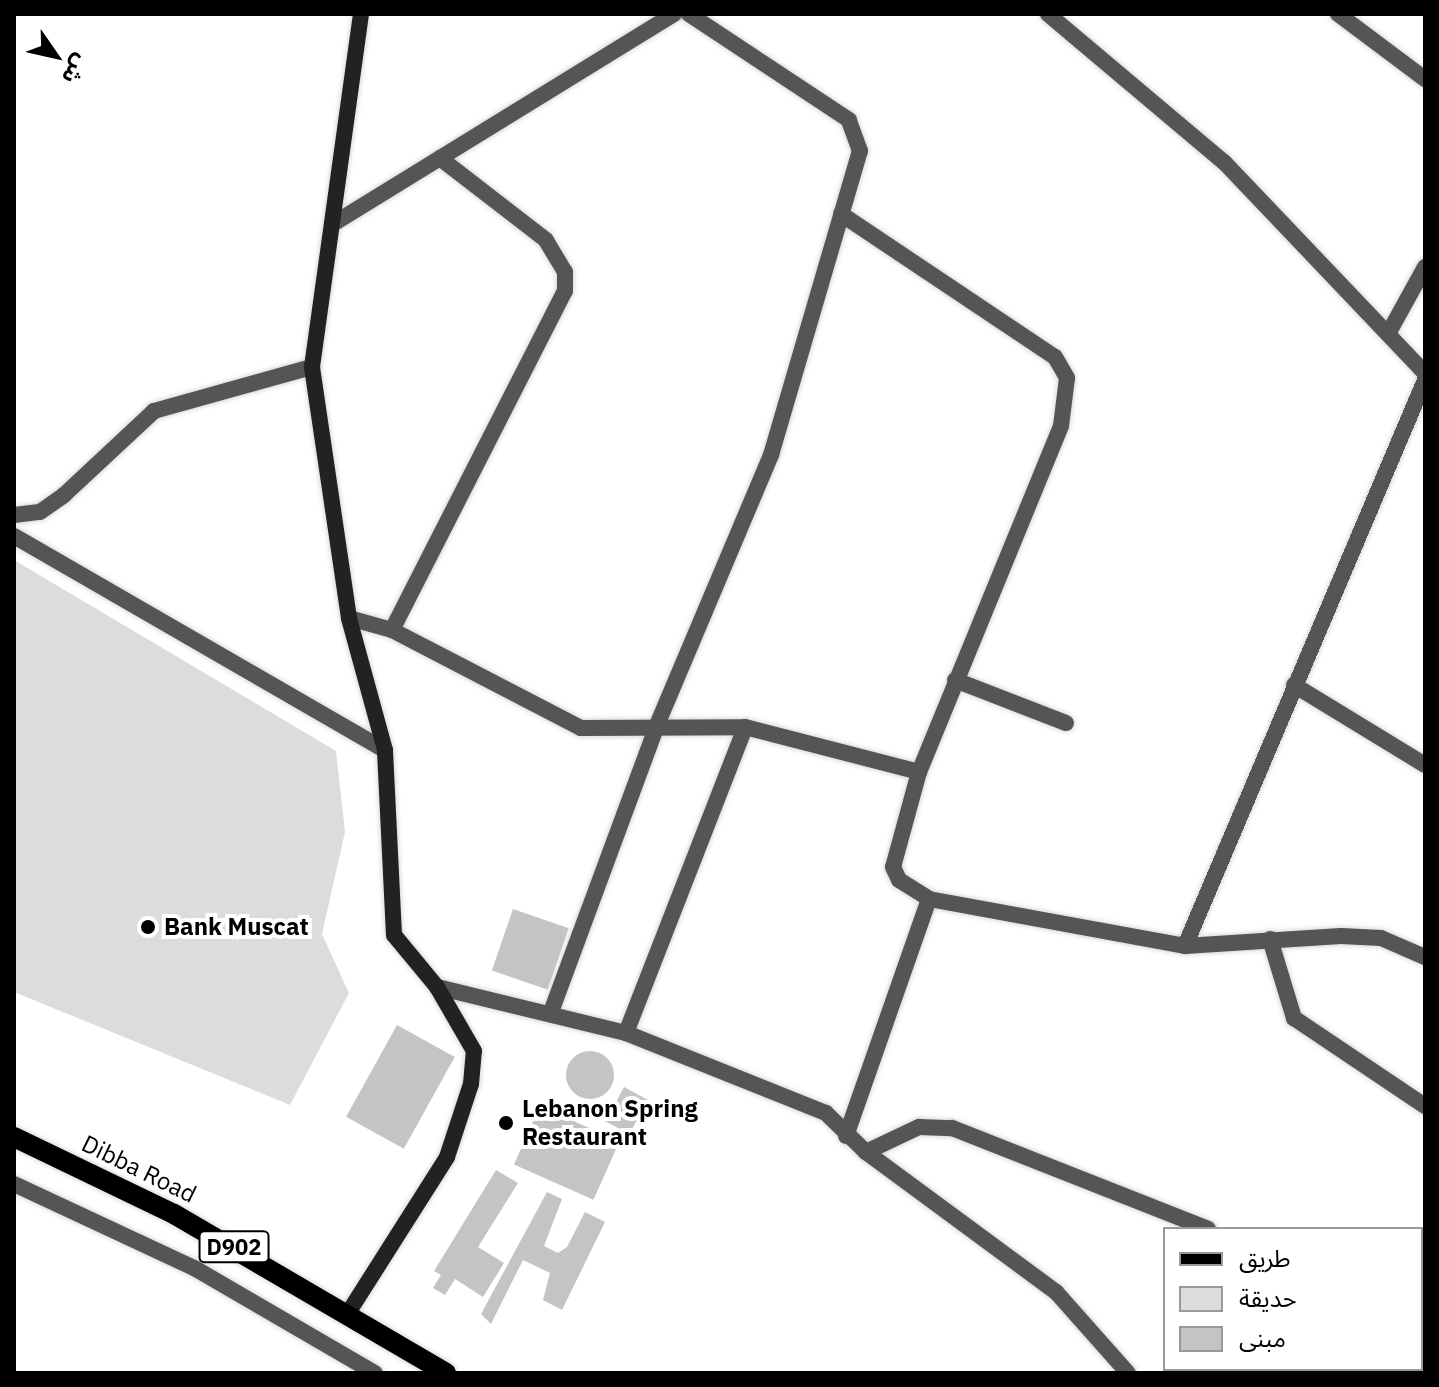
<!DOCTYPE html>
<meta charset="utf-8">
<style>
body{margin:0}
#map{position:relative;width:1439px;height:1387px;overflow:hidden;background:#fff;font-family:"IBM Plex Sans","Noto Sans Arabic",sans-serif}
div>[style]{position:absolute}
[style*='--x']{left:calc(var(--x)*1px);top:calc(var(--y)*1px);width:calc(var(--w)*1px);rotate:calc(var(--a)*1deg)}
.green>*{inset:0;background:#dcdcdc}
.building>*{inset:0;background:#c4c4c4;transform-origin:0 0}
.round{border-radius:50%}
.roads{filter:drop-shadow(0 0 2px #dbdbdb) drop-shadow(0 0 2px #dbdbdb)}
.lane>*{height:16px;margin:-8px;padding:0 8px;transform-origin:8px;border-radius:8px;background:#555}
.street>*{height:16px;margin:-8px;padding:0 8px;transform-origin:8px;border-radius:8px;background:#555}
.secondary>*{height:16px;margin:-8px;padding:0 8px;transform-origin:8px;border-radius:8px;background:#222}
.primary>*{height:20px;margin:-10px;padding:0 10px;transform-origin:10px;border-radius:10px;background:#000}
.dots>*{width:22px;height:22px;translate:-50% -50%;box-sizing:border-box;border:4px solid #fff;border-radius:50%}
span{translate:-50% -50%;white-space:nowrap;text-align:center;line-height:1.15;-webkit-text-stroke:8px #fff;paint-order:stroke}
.shield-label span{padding:2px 6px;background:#fff;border:2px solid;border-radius:6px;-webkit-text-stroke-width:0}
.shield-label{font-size:22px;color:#000;font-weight:700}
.poi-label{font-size:24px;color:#000;font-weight:700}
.left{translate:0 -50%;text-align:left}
.street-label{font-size:24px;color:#000}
.frame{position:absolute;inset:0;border:16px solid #000;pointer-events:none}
.legend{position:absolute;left:1163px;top:1227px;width:260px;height:144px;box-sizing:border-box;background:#fff;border:2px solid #999;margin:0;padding:10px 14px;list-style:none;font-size:24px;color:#000}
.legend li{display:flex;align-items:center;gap:16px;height:40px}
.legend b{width:40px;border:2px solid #999}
.north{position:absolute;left:16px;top:16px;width:80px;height:80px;-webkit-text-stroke:6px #fff;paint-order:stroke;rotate:124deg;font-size:22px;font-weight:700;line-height:32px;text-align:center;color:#000}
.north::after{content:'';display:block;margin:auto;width:28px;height:36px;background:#000;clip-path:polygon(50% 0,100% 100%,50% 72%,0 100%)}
</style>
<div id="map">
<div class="green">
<div style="clip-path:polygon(14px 560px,336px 751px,345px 832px,322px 934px,349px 993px,290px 1105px,14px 992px)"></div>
</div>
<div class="building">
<div style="left:513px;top:909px;width:59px;height:65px;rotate:19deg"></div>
<div style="left:397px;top:1025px;width:66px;height:105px;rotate:29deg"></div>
<div class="round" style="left:566px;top:1051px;width:48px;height:48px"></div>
<div style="left:624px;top:1087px;width:27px;height:39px;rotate:28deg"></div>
<div style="left:540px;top:1106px;width:87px;height:64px;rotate:24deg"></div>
<div style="clip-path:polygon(496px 1170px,518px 1183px,478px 1247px,504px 1263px,483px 1297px,455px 1279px,445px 1295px,433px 1288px,441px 1275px,434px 1271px)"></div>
<div style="clip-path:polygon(547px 1192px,562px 1199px,544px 1246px,558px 1253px,567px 1247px,585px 1212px,605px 1222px,562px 1310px,543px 1300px,550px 1273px,523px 1260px,491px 1324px,481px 1314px)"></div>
</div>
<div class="roads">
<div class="lane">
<div style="--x:1294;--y:685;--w:153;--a:31.4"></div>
<div style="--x:1270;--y:939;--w:83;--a:73.1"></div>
<div style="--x:1294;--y:1018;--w:158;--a:33.9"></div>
<div style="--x:14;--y:1184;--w:201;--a:25"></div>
<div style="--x:196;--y:1269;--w:207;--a:30.2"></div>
</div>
<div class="street">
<div style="--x:1048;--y:14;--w:230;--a:40.1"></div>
<div style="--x:1224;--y:162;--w:291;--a:46.4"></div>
<div style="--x:1338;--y:14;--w:109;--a:36.8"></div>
<div style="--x:841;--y:214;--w:257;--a:33.8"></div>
<div style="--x:1055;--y:357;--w:24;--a:60"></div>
<div style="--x:1067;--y:378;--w:48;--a:97.1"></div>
<div style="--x:1061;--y:426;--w:374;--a:112.3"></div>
<div style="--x:919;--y:772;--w:98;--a:105.3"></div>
<div style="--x:893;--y:867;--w:14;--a:65"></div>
<div style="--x:899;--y:880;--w:36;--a:32"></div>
<div style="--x:929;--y:899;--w:260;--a:10.4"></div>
<div style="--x:1185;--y:946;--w:156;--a:-3.7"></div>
<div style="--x:1341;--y:936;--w:40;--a:2.9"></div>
<div style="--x:1381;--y:938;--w:48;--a:23.4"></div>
<div style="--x:336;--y:222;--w:397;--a:-31.6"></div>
<div style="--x:1388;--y:334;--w:77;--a:-61.1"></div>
<div style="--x:14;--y:515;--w:26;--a:-7"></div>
<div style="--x:40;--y:512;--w:29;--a:-35"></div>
<div style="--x:64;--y:495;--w:123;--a:-43"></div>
<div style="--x:154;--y:411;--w:164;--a:-15.6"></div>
<div style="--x:14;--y:536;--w:428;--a:30"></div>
<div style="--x:349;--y:618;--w:45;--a:15.6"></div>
<div style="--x:392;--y:630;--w:213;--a:27.4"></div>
<div style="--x:581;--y:728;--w:164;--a:-0.3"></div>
<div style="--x:745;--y:727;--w:180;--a:14.5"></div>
<div style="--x:392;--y:630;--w:381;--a:-63"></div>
<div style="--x:565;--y:291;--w:19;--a:-90"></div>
<div style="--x:565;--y:272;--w:37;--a:-121"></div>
<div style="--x:546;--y:240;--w:134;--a:-142.3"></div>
<div style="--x:955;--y:680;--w:119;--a:21.2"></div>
<div style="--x:1185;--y:946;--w:615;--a:-67.02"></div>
<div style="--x:437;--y:987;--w:195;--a:13.7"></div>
<div style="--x:626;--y:1033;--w:215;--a:21.8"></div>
<div style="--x:826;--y:1113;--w:56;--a:44.3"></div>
<div style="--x:866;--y:1152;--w:236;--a:36.4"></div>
<div style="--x:1056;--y:1292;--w:108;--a:48.4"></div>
<div style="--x:551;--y:1012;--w:306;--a:-69.7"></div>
<div style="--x:657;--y:725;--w:293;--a:-67.1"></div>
<div style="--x:771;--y:455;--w:317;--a:-73.7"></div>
<div style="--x:860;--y:151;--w:33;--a:-110"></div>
<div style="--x:849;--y:120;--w:192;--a:-146.5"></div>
<div style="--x:626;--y:1033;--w:328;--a:-68.7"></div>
<div style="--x:846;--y:1136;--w:251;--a:-70.7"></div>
<div style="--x:866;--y:1152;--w:59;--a:-25.3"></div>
<div style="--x:919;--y:1127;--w:33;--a:2"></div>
<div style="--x:952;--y:1128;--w:275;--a:21.5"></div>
<div style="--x:1421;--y:1348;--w:6;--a:45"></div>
</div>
<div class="secondary">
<div style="--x:350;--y:1310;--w:181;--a:-57.6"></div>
<div style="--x:447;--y:1157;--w:77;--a:-71.8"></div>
<div style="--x:471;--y:1084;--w:33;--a:-85"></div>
<div style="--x:474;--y:1051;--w:74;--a:-120"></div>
<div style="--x:437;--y:987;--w:67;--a:-129.6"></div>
<div style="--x:394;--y:935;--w:185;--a:-92.8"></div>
<div style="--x:385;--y:750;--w:137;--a:-105.3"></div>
<div style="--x:349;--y:618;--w:254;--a:-98.4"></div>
<div style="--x:312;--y:367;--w:356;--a:-82.1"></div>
</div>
<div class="primary">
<div style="--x:14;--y:1137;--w:178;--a:25.7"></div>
<div style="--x:174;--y:1214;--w:315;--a:30.3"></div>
</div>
</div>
<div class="dots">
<div style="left:148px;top:927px;background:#000"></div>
<div style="left:506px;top:1123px;background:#000"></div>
</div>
<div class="shield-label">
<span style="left:234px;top:1247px">D902</span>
</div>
<div class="poi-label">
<span class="left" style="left:164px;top:927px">Bank Muscat</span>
<span class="left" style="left:522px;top:1123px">Lebanon Spring<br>Restaurant</span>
</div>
<div class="street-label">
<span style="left:139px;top:1169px;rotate:26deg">Dibba Road</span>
</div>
<div class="frame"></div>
<ul class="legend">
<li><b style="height:10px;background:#000"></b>طريق</li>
<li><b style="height:22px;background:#dcdcdc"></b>حديقة</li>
<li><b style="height:22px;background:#c4c4c4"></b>مبنى</li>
</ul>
<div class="north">ش</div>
</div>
